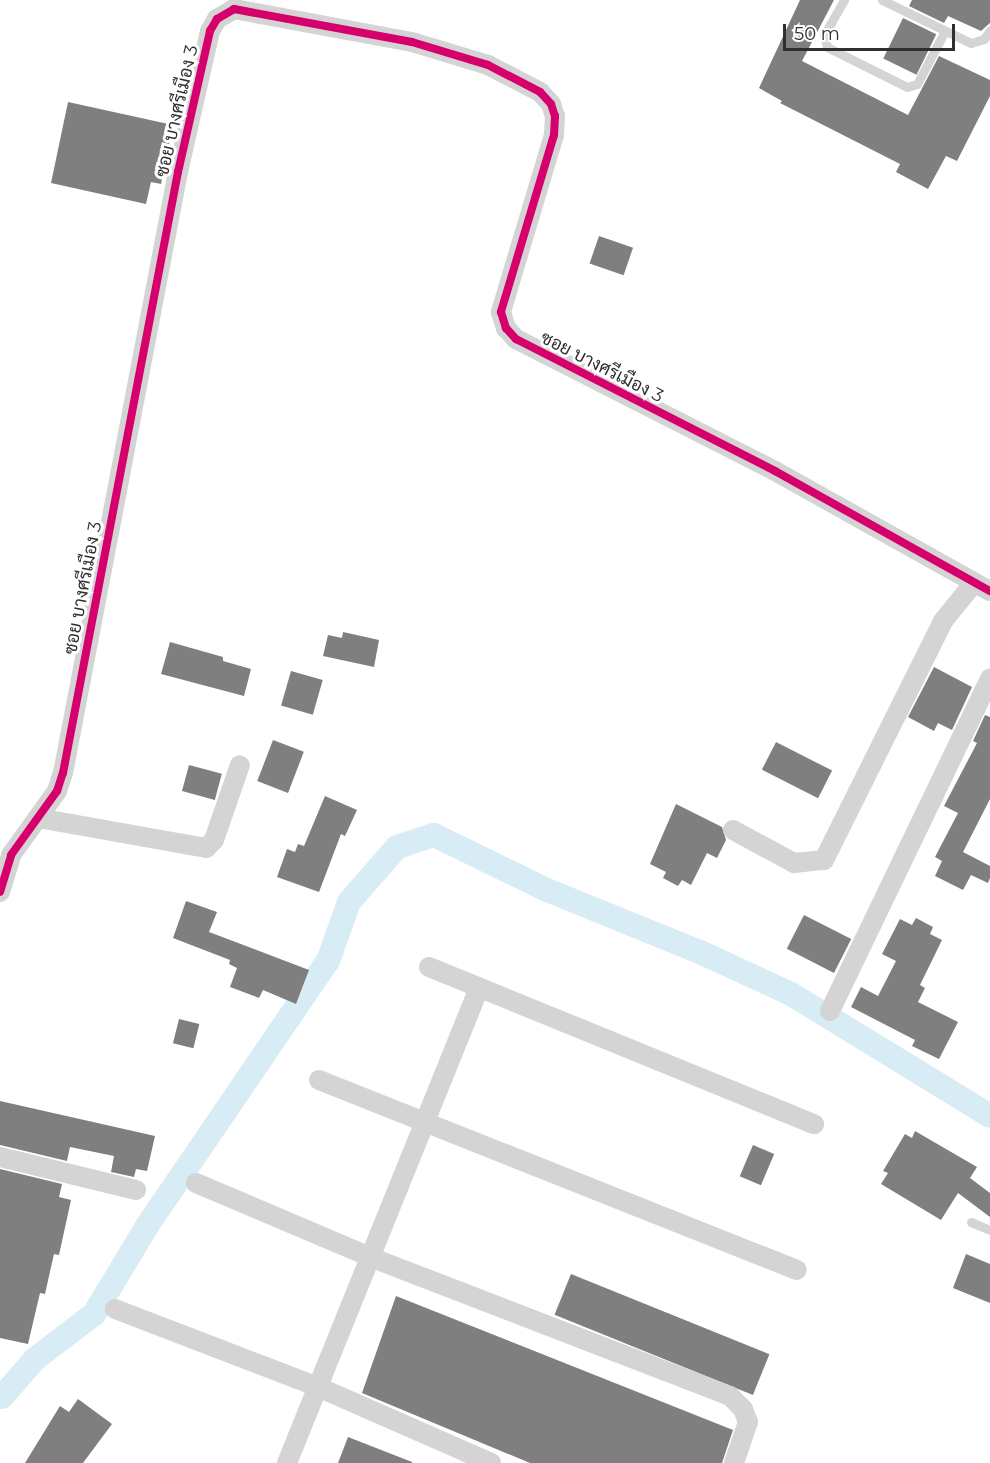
<!DOCTYPE html>
<meta charset="utf-8">
<style>
body{margin:0}
#map{position:relative;width:990px;height:1463px;overflow:hidden;background:#fff;font-family:Montserrat,Sarabun,sans-serif}
div>[style]{position:absolute}
[style*='--x']{left:calc(var(--x)*1px);top:calc(var(--y)*1px);width:calc(var(--w)*1px);rotate:calc(var(--a)*1deg)}
.canal>*{height:24px;margin:-12px;padding:0 12px;transform-origin:12px;border-radius:12px;background:#d7ecf4}
.building>*{inset:0;background:#7f7f7f;transform-origin:0 0}
.lane>*{height:9px;margin:-4.5px;padding:0 4.5px;transform-origin:4.5px;border-radius:4.5px;background:#d4d4d4}
.street>*{height:20px;margin:-10px;padding:0 10px;transform-origin:10px;border-radius:10px;background:#d4d4d4}
.cycleway>*{height:8px;margin:-4px;padding:0 4px;transform-origin:4px;border-radius:4px;background:#d6006c}
span{translate:-50% -50%;white-space:nowrap;text-align:center;line-height:1.15;-webkit-text-stroke:6px #fff;paint-order:stroke}
.street-label{font-size:18px;color:#2f2f2f}
.scale{position:absolute;left:783px;top:24px;width:172px;height:27px;box-sizing:border-box;border:3px solid #2f2f2f;border-top:0;padding-left:8px;font-size:18px;line-height:21px;white-space:nowrap;color:#2f2f2f;-webkit-text-stroke:4px #fff;paint-order:stroke}
</style>
<div id="map">
<div class="canal">
<div style="--x:2;--y:1397;--w:50;--a:-49"></div>
<div style="--x:35;--y:1359;--w:74;--a:-37.3"></div>
<div style="--x:94;--y:1314;--w:106;--a:-58.9"></div>
<div style="--x:149;--y:1223;--w:317;--a:-55.7"></div>
<div style="--x:328;--y:961;--w:63;--a:-70.4"></div>
<div style="--x:349;--y:902;--w:73;--a:-48.9"></div>
<div style="--x:397;--y:847;--w:39;--a:-18"></div>
<div style="--x:434;--y:835;--w:126;--a:26"></div>
<div style="--x:547;--y:890;--w:165;--a:22.1"></div>
<div style="--x:700;--y:952;--w:100;--a:24.8"></div>
<div style="--x:791;--y:994;--w:233;--a:31.5"></div>
</div>
<div class="building">
<div style="clip-path:polygon(800px 0,834px 0,802px 61px,908px 115px,939px 56px,990px 80px,990px 96px,957px 161px,946px 156px,928px 189px,896px 172px,900px 164px,780px 103px,782px 101px,759px 88px)"></div>
<div style="clip-path:polygon(912px 0,990px 0,990px 23px,981px 31px,948px 16px,944px 23px,909px 6px)"></div>
<div style="left:903px;top:18px;width:37px;height:45px;rotate:26deg"></div>
<div style="clip-path:polygon(68px 102px,173px 125px,161px 184px,151px 182px,146px 204px,51px 183px)"></div>
<div style="left:599px;top:236px;width:36px;height:29px;rotate:19deg"></div>
<div style="clip-path:polygon(343px 632px,379px 640px,374px 667px,323px 656px,328px 635px,342px 638px)"></div>
<div style="clip-path:polygon(170px 642px,223px 657px,223px 661px,251px 669px,244px 696px,161px 674px)"></div>
<div style="clip-path:polygon(934px 667px,972px 687px,952px 730px,938px 723px,934px 731px,908px 717px)"></div>
<div style="left:291px;top:671px;width:33px;height:36px;rotate:16deg"></div>
<div style="clip-path:polygon(985px 715px,990px 717px,990px 799px,963px 852px,990px 866px,990px 878px,988px 883px,971px 875px,963px 890px,935px 876px,942px 861px,935px 857px,958px 813px,944px 806px,977px 743px,973px 741px)"></div>
<div style="left:273px;top:740px;width:33px;height:44px;rotate:21deg"></div>
<div style="left:776px;top:742px;width:63px;height:31px;rotate:27deg"></div>
<div style="left:189px;top:765px;width:34px;height:27px;rotate:15deg"></div>
<div style="clip-path:polygon(325px 796px,357px 810px,345px 836px,341px 834px,319px 892px,277px 877px,287px 849px,295px 852px,298px 844px,304px 846px)"></div>
<div style="clip-path:polygon(676px 804px,722px 827px,726px 840px,717px 858px,707px 853px,691px 885px,682px 880px,678px 886px,663px 878px,666px 872px,650px 864px)"></div>
<div style="clip-path:polygon(186px 901px,217px 912px,209px 932px,309px 970px,296px 1004px,263px 990px,259px 998px,230px 987px,237px 968px,229px 964px,230px 960px,173px 938px)"></div>
<div style="left:804px;top:915px;width:53px;height:38px;rotate:27deg"></div>
<div style="clip-path:polygon(916px 918px,933px 927px,930px 934px,942px 940px,920px 985px,925px 988px,918px 1002px,958px 1022px,939px 1059px,912px 1046px,915px 1040px,851px 1007px,861px 987px,878px 996px,896px 961px,882px 954px,900px 919px,912px 925px)"></div>
<div style="left:179px;top:1019px;width:21px;height:25px;rotate:14deg"></div>
<div style="clip-path:polygon(0 1101px,155px 1136px,147px 1171px,136px 1169px,134px 1177px,111px 1172px,114px 1156px,70px 1147px,67px 1161px,0 1145px)"></div>
<div style="clip-path:polygon(915px 1131px,977px 1167px,970px 1178px,990px 1193px,990px 1217px,958px 1193px,941px 1220px,881px 1184px,888px 1173px,883px 1171px,905px 1134px,912px 1138px)"></div>
<div style="left:753px;top:1145px;width:23px;height:34px;rotate:23deg"></div>
<div style="clip-path:polygon(0 1169px,62px 1184px,59px 1197px,71px 1200px,59px 1255px,54px 1254px,45px 1294px,40px 1293px,28px 1344px,0 1338px)"></div>
<div style="clip-path:polygon(966px 1254px,990px 1264px,990px 1303px,953px 1288px)"></div>
<div style="left:571px;top:1274px;width:214px;height:44px;rotate:22deg"></div>
<div style="clip-path:polygon(396px 1296px,733px 1430px,722px 1463px,530px 1463px,362px 1393px)"></div>
<div style="clip-path:polygon(78px 1399px,112px 1424px,83px 1463px,25px 1463px,60px 1406px,69px 1412px)"></div>
<div style="clip-path:polygon(348px 1437px,412px 1462px,412px 1463px,338px 1463px)"></div>
</div>
<div class="lane">
<div style="--x:844;--y:0;--w:40;--a:119.7"></div>
<div style="--x:824;--y:35;--w:12;--a:76"></div>
<div style="--x:827;--y:47;--w:89;--a:26.6"></div>
<div style="--x:907;--y:87;--w:10;--a:-17"></div>
<div style="--x:917;--y:84;--w:60;--a:-62.2"></div>
<div style="--x:882;--y:0;--w:99;--a:25.8"></div>
<div style="--x:971;--y:43;--w:14;--a:-17"></div>
<div style="--x:984;--y:39;--w:11;--a:-56"></div>
<div style="--x:971;--y:1222;--w:21;--a:23"></div>
</div>
<div class="street">
<div style="--x:38;--y:818;--w:171;--a:10.1"></div>
<div style="--x:206;--y:848;--w:11;--a:-45"></div>
<div style="--x:214;--y:840;--w:79;--a:-70.9"></div>
<div style="--x:733;--y:830;--w:69;--a:28.4"></div>
<div style="--x:794;--y:863;--w:30;--a:-6"></div>
<div style="--x:824;--y:860;--w:267;--a:-63.5"></div>
<div style="--x:943;--y:621;--w:49;--a:-50.8"></div>
<div style="--x:0;--y:892;--w:39;--a:-73"></div>
<div style="--x:11;--y:855;--w:79;--a:-54.3"></div>
<div style="--x:57;--y:791;--w:19;--a:-72"></div>
<div style="--x:63;--y:773;--w:612;--a:-79.17"></div>
<div style="--x:178;--y:172;--w:145;--a:-77.2"></div>
<div style="--x:210;--y:31;--w:14;--a:-60"></div>
<div style="--x:217;--y:19;--w:20;--a:-30"></div>
<div style="--x:234;--y:9;--w:181;--a:10.5"></div>
<div style="--x:412;--y:42;--w:79;--a:16.8"></div>
<div style="--x:488;--y:65;--w:59;--a:27.4"></div>
<div style="--x:540;--y:92;--w:16;--a:47"></div>
<div style="--x:551;--y:104;--w:13;--a:72"></div>
<div style="--x:555;--y:116;--w:19;--a:93"></div>
<div style="--x:554;--y:135;--w:185;--a:106.7"></div>
<div style="--x:501;--y:312;--w:17;--a:73"></div>
<div style="--x:506;--y:328;--w:15;--a:48"></div>
<div style="--x:516;--y:339;--w:291;--a:27"></div>
<div style="--x:775;--y:471;--w:246;--a:29.2"></div>
<div style="--x:429;--y:967;--w:416;--a:22.2"></div>
<div style="--x:830;--y:1011;--w:369;--a:-64.3"></div>
<div style="--x:319;--y:1080;--w:514;--a:21.68"></div>
<div style="--x:0;--y:1157;--w:140;--a:13.6"></div>
<div style="--x:196;--y:1183;--w:189;--a:23"></div>
<div style="--x:370;--y:1257;--w:386;--a:21.1"></div>
<div style="--x:730;--y:1396;--w:18;--a:45"></div>
<div style="--x:743;--y:1409;--w:14;--a:69"></div>
<div style="--x:748;--y:1422;--w:43;--a:108.9"></div>
<div style="--x:115;--y:1309;--w:217;--a:21"></div>
<div style="--x:318;--y:1387;--w:189;--a:23.7"></div>
<div style="--x:287;--y:1463;--w:512;--a:-67.99"></div>
</div>
<div class="cycleway">
<div style="--x:0;--y:892;--w:39;--a:-73"></div>
<div style="--x:11;--y:855;--w:79;--a:-54.3"></div>
<div style="--x:57;--y:791;--w:19;--a:-72"></div>
<div style="--x:63;--y:773;--w:612;--a:-79.17"></div>
<div style="--x:178;--y:172;--w:145;--a:-77.2"></div>
<div style="--x:210;--y:31;--w:14;--a:-60"></div>
<div style="--x:217;--y:19;--w:20;--a:-30"></div>
<div style="--x:234;--y:9;--w:181;--a:10.5"></div>
<div style="--x:412;--y:42;--w:79;--a:16.8"></div>
<div style="--x:488;--y:65;--w:59;--a:27.4"></div>
<div style="--x:540;--y:92;--w:16;--a:47"></div>
<div style="--x:551;--y:104;--w:13;--a:72"></div>
<div style="--x:555;--y:116;--w:19;--a:93"></div>
<div style="--x:554;--y:135;--w:185;--a:106.7"></div>
<div style="--x:501;--y:312;--w:17;--a:73"></div>
<div style="--x:506;--y:328;--w:15;--a:48"></div>
<div style="--x:516;--y:339;--w:291;--a:27"></div>
<div style="--x:775;--y:471;--w:246;--a:29.2"></div>
</div>
<div class="street-label">
<span style="left:177px;top:111px;rotate:-77deg">ซอย บางศรีเมือง 3</span>
<span style="left:602px;top:367px;rotate:27deg">ซอย บางศรีเมือง 3</span>
<span style="left:83px;top:588px;rotate:-79deg">ซอย บางศรีเมือง 3</span>
</div>
<div class="scale">50 m</div>
</div>
